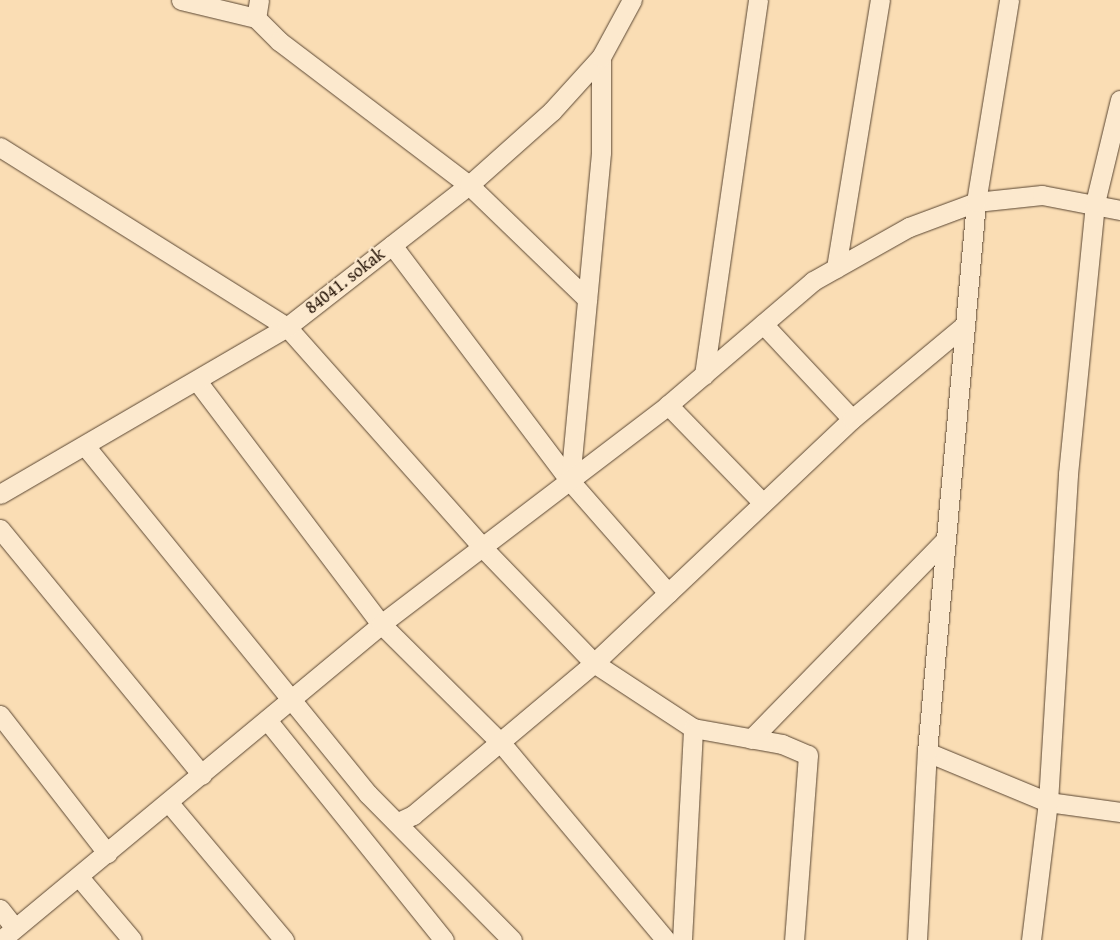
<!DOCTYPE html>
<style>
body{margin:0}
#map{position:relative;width:1120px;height:940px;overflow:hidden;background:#faddb4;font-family:"Gentium Book Plus",serif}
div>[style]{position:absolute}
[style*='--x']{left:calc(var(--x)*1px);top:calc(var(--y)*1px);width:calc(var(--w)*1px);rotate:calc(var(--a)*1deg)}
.roads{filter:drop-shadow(0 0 1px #5a4632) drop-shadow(0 0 1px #5a4632)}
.street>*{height:19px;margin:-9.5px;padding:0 9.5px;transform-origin:9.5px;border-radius:9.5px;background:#fce9ce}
span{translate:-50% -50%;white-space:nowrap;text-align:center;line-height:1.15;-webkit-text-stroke:4px #fce9ce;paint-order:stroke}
.street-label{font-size:18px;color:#241306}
</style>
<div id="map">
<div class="roads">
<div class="street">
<div style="--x:181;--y:0;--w:77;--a:13.5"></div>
<div style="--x:259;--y:0;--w:18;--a:99"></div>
<div style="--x:256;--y:18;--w:33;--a:45"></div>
<div style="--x:279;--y:41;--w:238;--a:37.2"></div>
<div style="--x:469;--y:185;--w:164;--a:44"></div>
<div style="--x:0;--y:147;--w:339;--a:32.1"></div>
<div style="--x:287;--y:327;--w:295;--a:48.4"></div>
<div style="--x:483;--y:548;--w:160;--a:46"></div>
<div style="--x:594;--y:663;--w:118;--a:33.3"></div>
<div style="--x:693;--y:728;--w:90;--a:10.2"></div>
<div style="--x:782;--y:744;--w:28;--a:23"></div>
<div style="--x:808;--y:755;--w:186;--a:94.3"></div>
<div style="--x:392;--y:245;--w:296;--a:53"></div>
<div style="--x:570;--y:481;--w:149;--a:48.8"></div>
<div style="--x:836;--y:268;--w:272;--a:-80.7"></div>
<div style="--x:763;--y:324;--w:130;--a:46.9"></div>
<div style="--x:704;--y:375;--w:379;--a:-81.8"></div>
<div style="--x:197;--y:381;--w:305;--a:52.9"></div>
<div style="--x:381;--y:624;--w:169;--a:44.8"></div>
<div style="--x:501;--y:743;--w:257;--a:50.1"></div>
<div style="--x:668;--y:405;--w:136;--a:45.9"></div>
<div style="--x:86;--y:447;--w:447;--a:50.9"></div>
<div style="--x:368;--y:794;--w:205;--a:45.4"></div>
<div style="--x:570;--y:481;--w:330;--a:-84.6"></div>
<div style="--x:601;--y:152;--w:95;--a:-90"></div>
<div style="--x:0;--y:494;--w:332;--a:-30.2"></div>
<div style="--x:287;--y:327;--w:231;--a:-38"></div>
<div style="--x:469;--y:185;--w:111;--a:-41.7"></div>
<div style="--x:552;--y:111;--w:73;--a:-47.8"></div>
<div style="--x:601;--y:57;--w:65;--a:-61.5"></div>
<div style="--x:0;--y:529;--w:318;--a:50.6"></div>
<div style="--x:0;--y:715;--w:175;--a:52.2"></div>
<div style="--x:267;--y:720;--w:282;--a:51.2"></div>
<div style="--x:751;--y:739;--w:279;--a:-45.7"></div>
<div style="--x:927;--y:752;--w:131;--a:22.5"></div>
<div style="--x:1048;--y:802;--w:73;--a:7.9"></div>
<div style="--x:169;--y:803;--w:179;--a:50"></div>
<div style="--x:398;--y:822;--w:17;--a:-25"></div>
<div style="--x:413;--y:815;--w:236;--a:-40"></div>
<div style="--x:594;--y:663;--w:355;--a:-43.4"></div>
<div style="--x:852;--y:419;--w:147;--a:-39.8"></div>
<div style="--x:79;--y:877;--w:82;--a:49.9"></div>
<div style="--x:0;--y:909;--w:24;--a:52"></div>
<div style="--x:1;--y:940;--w:494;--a:-39.7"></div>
<div style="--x:381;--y:624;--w:361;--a:-37.3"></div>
<div style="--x:668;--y:405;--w:191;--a:-40.5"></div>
<div style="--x:813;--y:281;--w:110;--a:-29.4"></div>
<div style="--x:909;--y:227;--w:72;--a:-20.5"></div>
<div style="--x:976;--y:202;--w:66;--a:-6.1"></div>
<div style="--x:1042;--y:195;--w:79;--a:10.9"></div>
<div style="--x:682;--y:940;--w:212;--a:-87"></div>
<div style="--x:917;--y:940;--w:188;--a:-87"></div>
<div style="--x:927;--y:752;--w:552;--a:-84.91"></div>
<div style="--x:976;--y:202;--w:205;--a:-80.7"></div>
<div style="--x:1031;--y:940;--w:139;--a:-83"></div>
<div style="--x:1048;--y:802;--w:329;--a:-86.5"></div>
<div style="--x:1068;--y:474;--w:272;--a:-84.3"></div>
<div style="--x:1095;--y:203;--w:106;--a:-76.4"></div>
</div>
</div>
<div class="street-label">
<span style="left:345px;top:281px;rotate:-38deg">84041. sokak</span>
</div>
</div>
